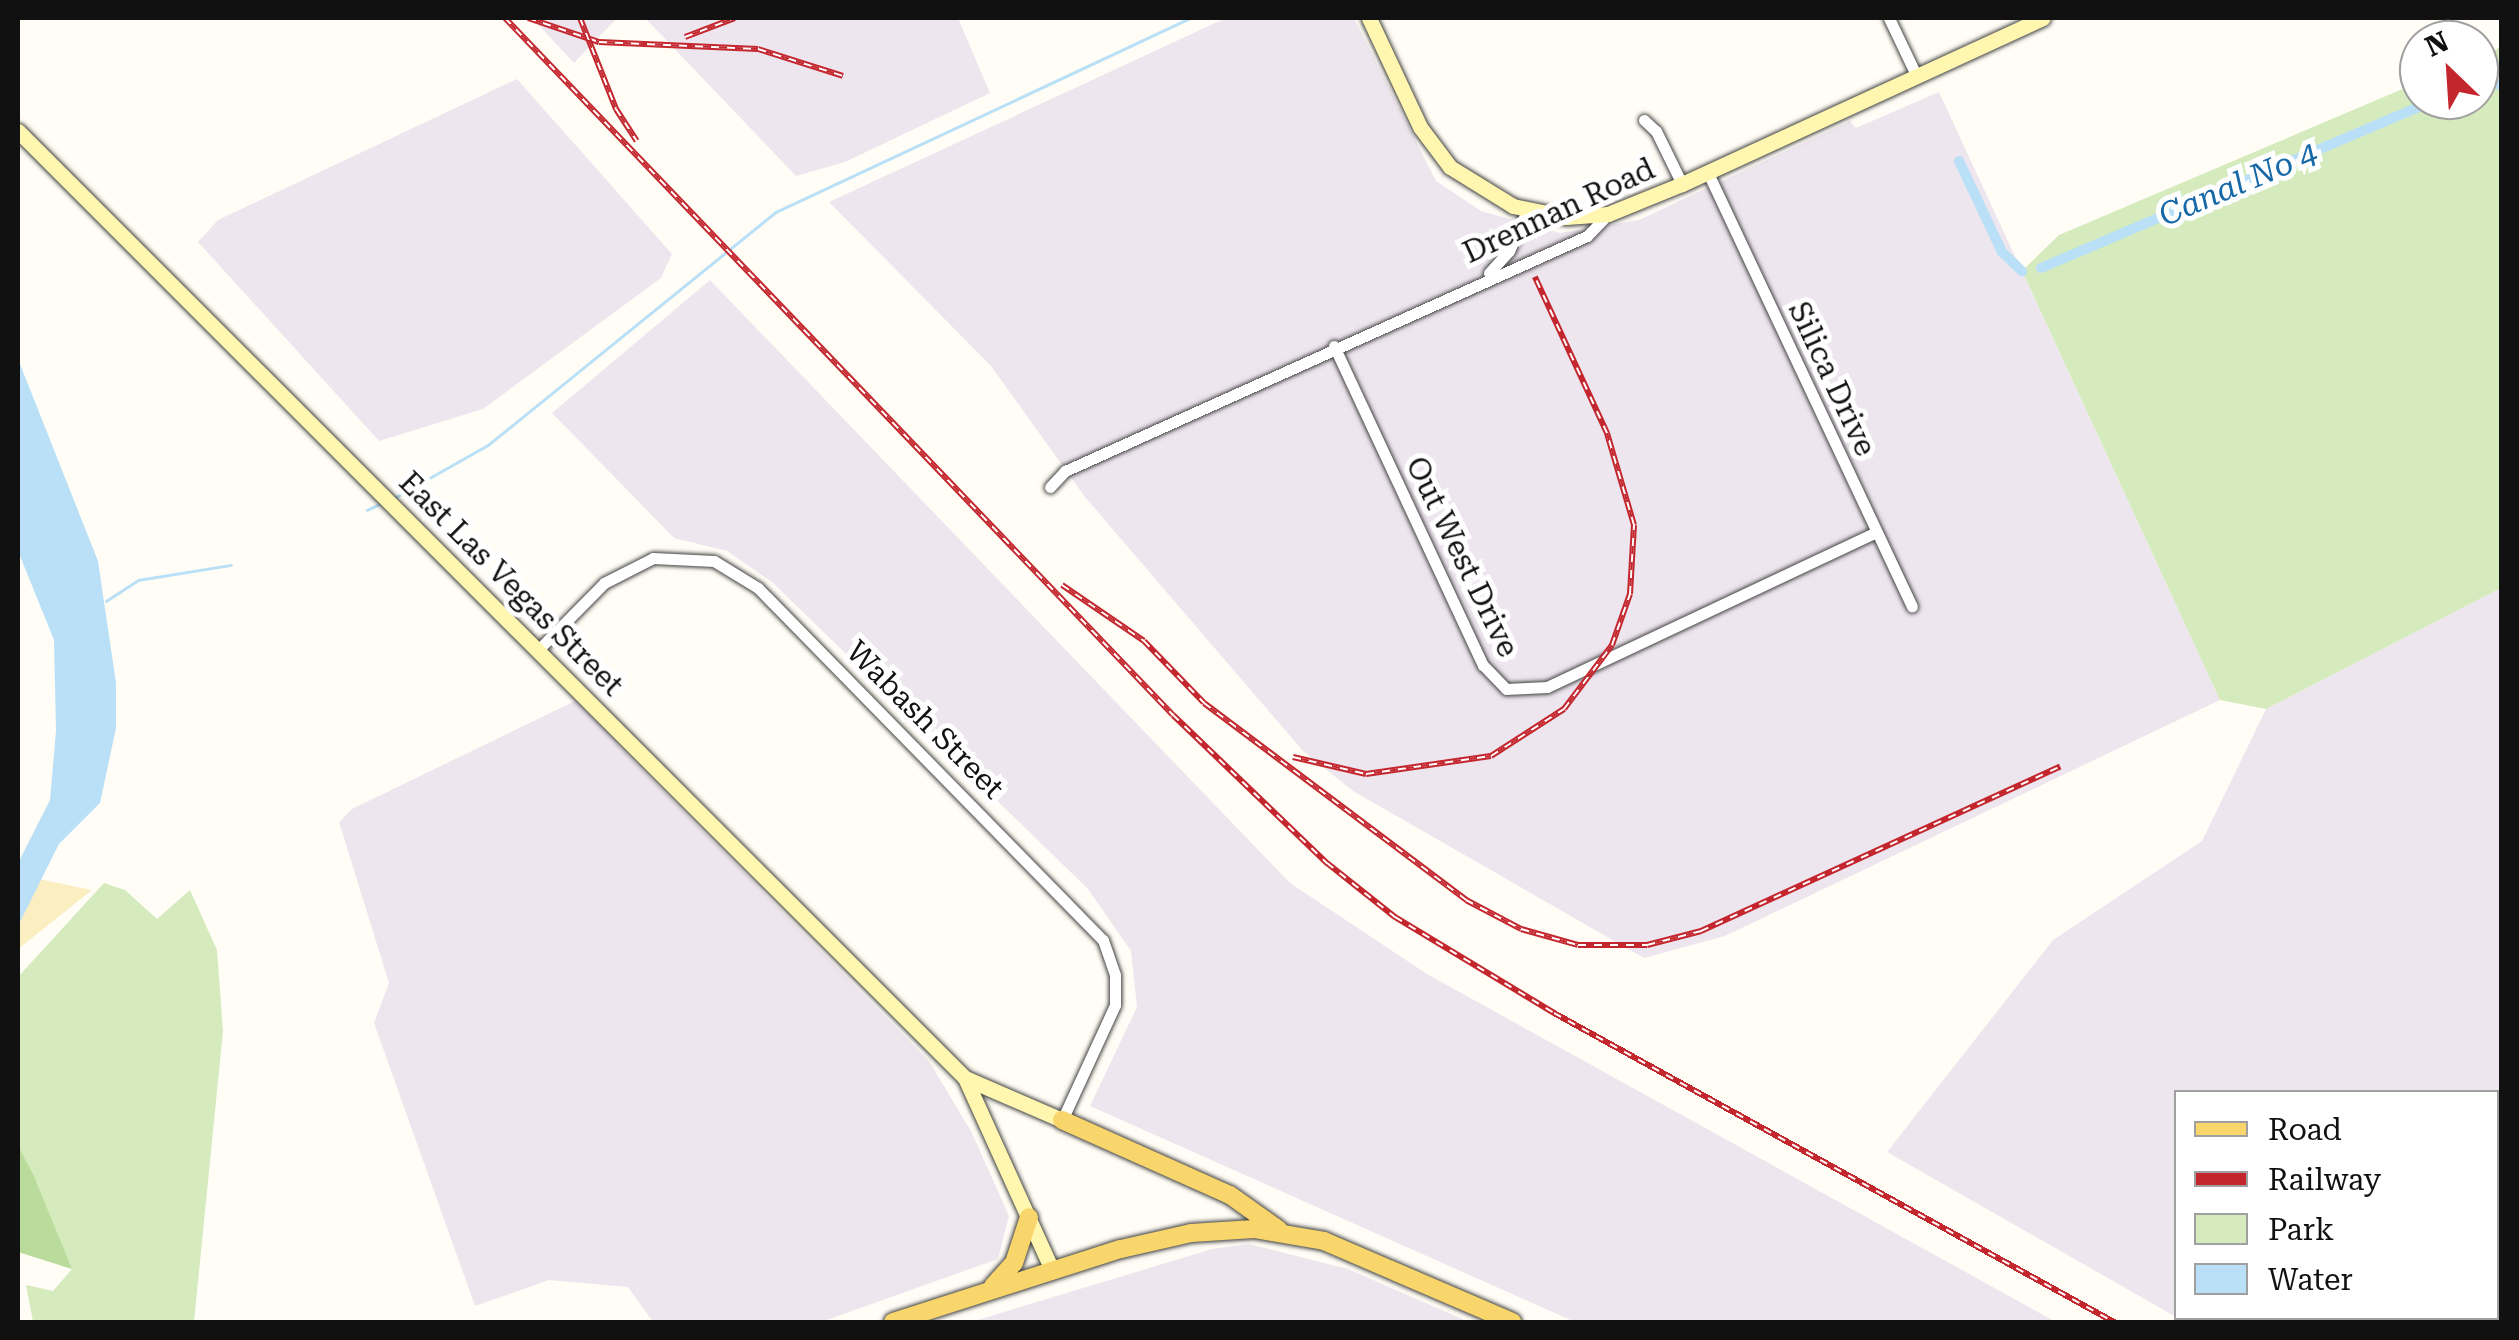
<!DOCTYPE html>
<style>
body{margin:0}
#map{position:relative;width:2519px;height:1340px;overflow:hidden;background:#fffdf5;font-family:"Roboto Serif",serif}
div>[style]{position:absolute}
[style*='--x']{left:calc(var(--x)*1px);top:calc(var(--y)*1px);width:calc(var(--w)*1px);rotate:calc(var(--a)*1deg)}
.industrial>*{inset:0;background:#eee6ef}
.green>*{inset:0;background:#d5ebbd}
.forest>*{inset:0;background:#b9dc9c}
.sand>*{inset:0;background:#fbeec1}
.water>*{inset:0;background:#b9e0f7}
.stream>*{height:2.5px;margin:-1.25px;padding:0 1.25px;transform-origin:1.25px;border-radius:1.25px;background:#b9e0f7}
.canal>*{height:10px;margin:-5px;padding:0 5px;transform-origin:5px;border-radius:5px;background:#b9e0f7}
.roads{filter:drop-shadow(0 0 2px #444) drop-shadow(0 0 2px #444)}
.street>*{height:11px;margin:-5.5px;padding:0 5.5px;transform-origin:5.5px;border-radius:5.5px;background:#fff}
.secondary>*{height:15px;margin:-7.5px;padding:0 7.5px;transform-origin:7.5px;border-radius:7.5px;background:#fff6b0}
.primary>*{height:18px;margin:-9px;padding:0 9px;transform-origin:9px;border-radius:9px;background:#f9d66b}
.rail>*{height:6px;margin-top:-3px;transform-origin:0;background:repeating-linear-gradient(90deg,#fff 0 8px,#c4262e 0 16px);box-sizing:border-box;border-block:2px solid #c4262e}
span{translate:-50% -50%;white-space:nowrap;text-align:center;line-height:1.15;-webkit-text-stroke:10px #fff;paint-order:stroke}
.street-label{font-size:30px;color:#111}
.water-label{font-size:32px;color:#1768a6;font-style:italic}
.frame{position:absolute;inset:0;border:20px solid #111;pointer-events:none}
.legend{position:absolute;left:2174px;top:1090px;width:325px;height:230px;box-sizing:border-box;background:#fff;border:2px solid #a0a0a0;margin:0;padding:12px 18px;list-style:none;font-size:30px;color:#111}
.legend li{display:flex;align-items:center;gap:20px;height:50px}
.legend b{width:50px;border:2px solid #a0a0a0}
.north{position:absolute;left:2399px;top:20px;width:100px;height:100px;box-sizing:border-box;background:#fff;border:2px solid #a0a0a0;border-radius:50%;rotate:335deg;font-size:28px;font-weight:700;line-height:40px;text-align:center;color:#111}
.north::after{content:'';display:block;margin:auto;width:35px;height:45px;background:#c4262e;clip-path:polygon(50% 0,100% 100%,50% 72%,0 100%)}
</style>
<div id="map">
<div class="industrial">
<div style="clip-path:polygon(532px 18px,617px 18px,574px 63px)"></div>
<div style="clip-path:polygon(645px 18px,958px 18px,990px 93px,845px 162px,796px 176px)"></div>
<div style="clip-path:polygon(1226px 18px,1354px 18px,1436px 181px,1481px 211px,1560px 233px,1639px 220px,1850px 121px,1856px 128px,1939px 92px,2220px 700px,1725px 936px,1644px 958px,1353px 791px,1303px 751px,1085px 497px,991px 366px,829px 202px)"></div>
<div style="clip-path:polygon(517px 79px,672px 254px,661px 278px,483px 409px,379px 441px,198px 242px,218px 220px)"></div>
<div style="clip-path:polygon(710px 280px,1290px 883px,1427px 974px,2056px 1322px,1575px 1322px,1090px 1106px,1137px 1007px,1131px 951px,1088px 889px,773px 583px,727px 551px,674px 538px,552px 413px)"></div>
<div style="clip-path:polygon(2501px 588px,2501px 1322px,2178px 1318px,2496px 1318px,2496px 1092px,2176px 1092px,2176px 1317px,1887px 1152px,2053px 940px,2202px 841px,2266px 709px)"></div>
<div style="clip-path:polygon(575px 701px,929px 1061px,972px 1133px,1009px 1216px,998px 1259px,821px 1322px,653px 1322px,628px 1287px,549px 1280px,475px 1306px,374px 1023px,389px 983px,339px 822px,352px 809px)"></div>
<div style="clip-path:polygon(1249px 1244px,1348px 1269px,1469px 1322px,971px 1322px,1212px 1249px)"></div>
</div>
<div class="green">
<div style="clip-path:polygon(2501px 47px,2501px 588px,2266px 709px,2220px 700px,2022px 271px,2059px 235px,2419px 82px,2419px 100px,2479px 100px,2479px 57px)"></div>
<div style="clip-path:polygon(104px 883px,125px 890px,157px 919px,190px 890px,217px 950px,223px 1031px,194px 1322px,33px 1322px,26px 1285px,53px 1291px,72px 1269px,18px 1146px,18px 977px)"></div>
</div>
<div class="forest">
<div style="clip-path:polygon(18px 1146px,33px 1174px,72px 1269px,18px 1252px)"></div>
</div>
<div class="sand">
<div style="clip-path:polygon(18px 875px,92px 890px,18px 949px)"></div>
</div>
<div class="water">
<div style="clip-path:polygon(18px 359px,98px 561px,116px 683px,116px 728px,100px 803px,59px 844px,18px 926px,18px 863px,50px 800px,56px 731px,54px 640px,18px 551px)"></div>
</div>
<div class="stream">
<div style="--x:396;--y:497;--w:106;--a:-29.5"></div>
<div style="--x:488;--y:445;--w:370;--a:-39"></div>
<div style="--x:776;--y:212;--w:457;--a:-25.1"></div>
<div style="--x:367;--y:510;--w:14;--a:-25"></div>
<div style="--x:106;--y:601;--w:38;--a:-33"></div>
<div style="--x:138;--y:580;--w:94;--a:-9.2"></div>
</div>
<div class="canal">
<div style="--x:2479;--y:81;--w:23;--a:10"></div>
<div style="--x:1959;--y:161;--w:101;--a:64.7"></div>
<div style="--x:2002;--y:252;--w:28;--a:44"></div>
<div style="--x:2041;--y:268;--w:428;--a:-23.1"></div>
</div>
<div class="roads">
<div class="street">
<div style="--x:1889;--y:18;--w:65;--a:64.6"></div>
<div style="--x:1644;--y:120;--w:16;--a:43"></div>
<div style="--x:1656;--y:131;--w:59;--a:63.9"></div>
<div style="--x:1708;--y:173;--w:479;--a:64.8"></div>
<div style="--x:1489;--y:273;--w:30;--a:-48"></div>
<div style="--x:1509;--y:251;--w:44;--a:-65.8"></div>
<div style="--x:1334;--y:346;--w:352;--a:65"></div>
<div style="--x:1483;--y:665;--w:33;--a:46"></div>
<div style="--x:1506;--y:689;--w:41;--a:-2.8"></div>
<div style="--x:1547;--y:687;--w:364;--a:-25.2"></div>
<div style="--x:1050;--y:487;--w:22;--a:-47"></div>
<div style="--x:1065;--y:471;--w:572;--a:-24.24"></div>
<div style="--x:1587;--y:236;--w:30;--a:-46"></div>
<div style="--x:538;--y:650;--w:94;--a:-45.4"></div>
<div style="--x:604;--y:583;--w:55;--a:-27"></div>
<div style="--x:653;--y:558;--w:61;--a:2.8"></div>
<div style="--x:714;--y:561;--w:52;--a:31.5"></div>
<div style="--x:758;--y:588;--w:493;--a:45.6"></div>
<div style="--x:1103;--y:940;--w:37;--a:71"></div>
<div style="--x:1115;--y:975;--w:30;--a:90"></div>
<div style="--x:1115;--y:1005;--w:127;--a:114.7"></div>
</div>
<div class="secondary">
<div style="--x:1369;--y:18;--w:120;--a:64.9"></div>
<div style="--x:1420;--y:127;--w:50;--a:53.1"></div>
<div style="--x:1450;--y:167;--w:74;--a:31.8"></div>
<div style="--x:1513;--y:206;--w:54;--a:11.7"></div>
<div style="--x:1566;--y:217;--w:42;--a:-4.1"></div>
<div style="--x:1608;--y:214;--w:80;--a:-22.1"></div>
<div style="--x:1682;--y:184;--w:397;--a:-24.7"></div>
<div style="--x:18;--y:131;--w:1339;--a:45"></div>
<div style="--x:965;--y:1078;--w:106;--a:23.4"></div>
<div style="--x:965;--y:1078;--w:209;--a:65.6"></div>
</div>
<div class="primary">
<div style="--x:1062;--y:1120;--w:184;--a:24.1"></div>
<div style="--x:1230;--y:1195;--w:60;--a:35.5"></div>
<div style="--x:993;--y:1286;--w:31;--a:-48"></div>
<div style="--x:1014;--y:1263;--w:48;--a:-71.9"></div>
<div style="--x:893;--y:1322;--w:239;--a:-17.8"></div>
<div style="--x:1121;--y:1249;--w:72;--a:-12.9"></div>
<div style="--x:1191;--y:1233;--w:63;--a:-3.6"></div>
<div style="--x:1254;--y:1229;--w:71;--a:9.7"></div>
<div style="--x:1324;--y:1241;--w:205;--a:23.3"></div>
</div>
</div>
<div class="rail">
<div style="--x:505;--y:18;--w:965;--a:46.22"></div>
<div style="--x:1173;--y:715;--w:214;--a:43.9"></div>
<div style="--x:1327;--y:863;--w:87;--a:38.5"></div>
<div style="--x:1395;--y:917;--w:186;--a:31.1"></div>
<div style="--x:1554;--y:1013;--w:640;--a:28.89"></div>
<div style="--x:528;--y:18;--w:75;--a:18.7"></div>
<div style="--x:599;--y:42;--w:159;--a:2.5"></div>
<div style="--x:758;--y:49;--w:89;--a:17.6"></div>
<div style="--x:580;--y:18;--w:98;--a:68.4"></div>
<div style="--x:616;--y:109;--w:38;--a:57"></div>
<div style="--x:685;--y:37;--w:53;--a:-20.8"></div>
<div style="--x:1062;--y:585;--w:99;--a:34.3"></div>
<div style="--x:1144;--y:641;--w:86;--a:45.9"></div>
<div style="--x:1204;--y:703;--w:328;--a:36.9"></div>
<div style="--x:1466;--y:900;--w:62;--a:27.8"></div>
<div style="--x:1521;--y:929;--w:59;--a:15.7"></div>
<div style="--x:1578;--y:945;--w:69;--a:0"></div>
<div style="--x:1647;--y:945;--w:56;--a:-14.5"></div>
<div style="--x:1701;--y:931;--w:395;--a:-24.6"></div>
<div style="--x:1293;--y:757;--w:75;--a:13.1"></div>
<div style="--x:1366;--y:774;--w:126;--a:-8.2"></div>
<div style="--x:1491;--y:756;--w:87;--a:-32.8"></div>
<div style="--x:1564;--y:709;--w:80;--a:-53.1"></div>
<div style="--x:1612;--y:645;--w:54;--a:-70.6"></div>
<div style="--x:1630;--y:594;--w:69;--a:-86.7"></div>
<div style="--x:1634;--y:525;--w:96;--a:-106.4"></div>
<div style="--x:1607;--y:433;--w:172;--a:-114.8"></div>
</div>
<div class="street-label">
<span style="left:1559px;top:211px;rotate:-25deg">Drennan Road</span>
<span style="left:1832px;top:379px;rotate:65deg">Silica Drive</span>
<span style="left:1462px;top:557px;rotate:64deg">Out West Drive</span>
<span style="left:511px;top:584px;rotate:45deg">East Las Vegas Street</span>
<span style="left:925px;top:720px;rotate:45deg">Wabash Street</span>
</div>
<div class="water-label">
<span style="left:2238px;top:184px;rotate:-23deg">Canal No 4</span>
</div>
<div class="frame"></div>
<ul class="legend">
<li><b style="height:12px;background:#f9d66b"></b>Road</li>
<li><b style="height:12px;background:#c4262e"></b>Railway</li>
<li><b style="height:28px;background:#d5ebbd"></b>Park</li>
<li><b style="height:28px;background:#b9e0f7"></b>Water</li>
</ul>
<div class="north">N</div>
</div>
